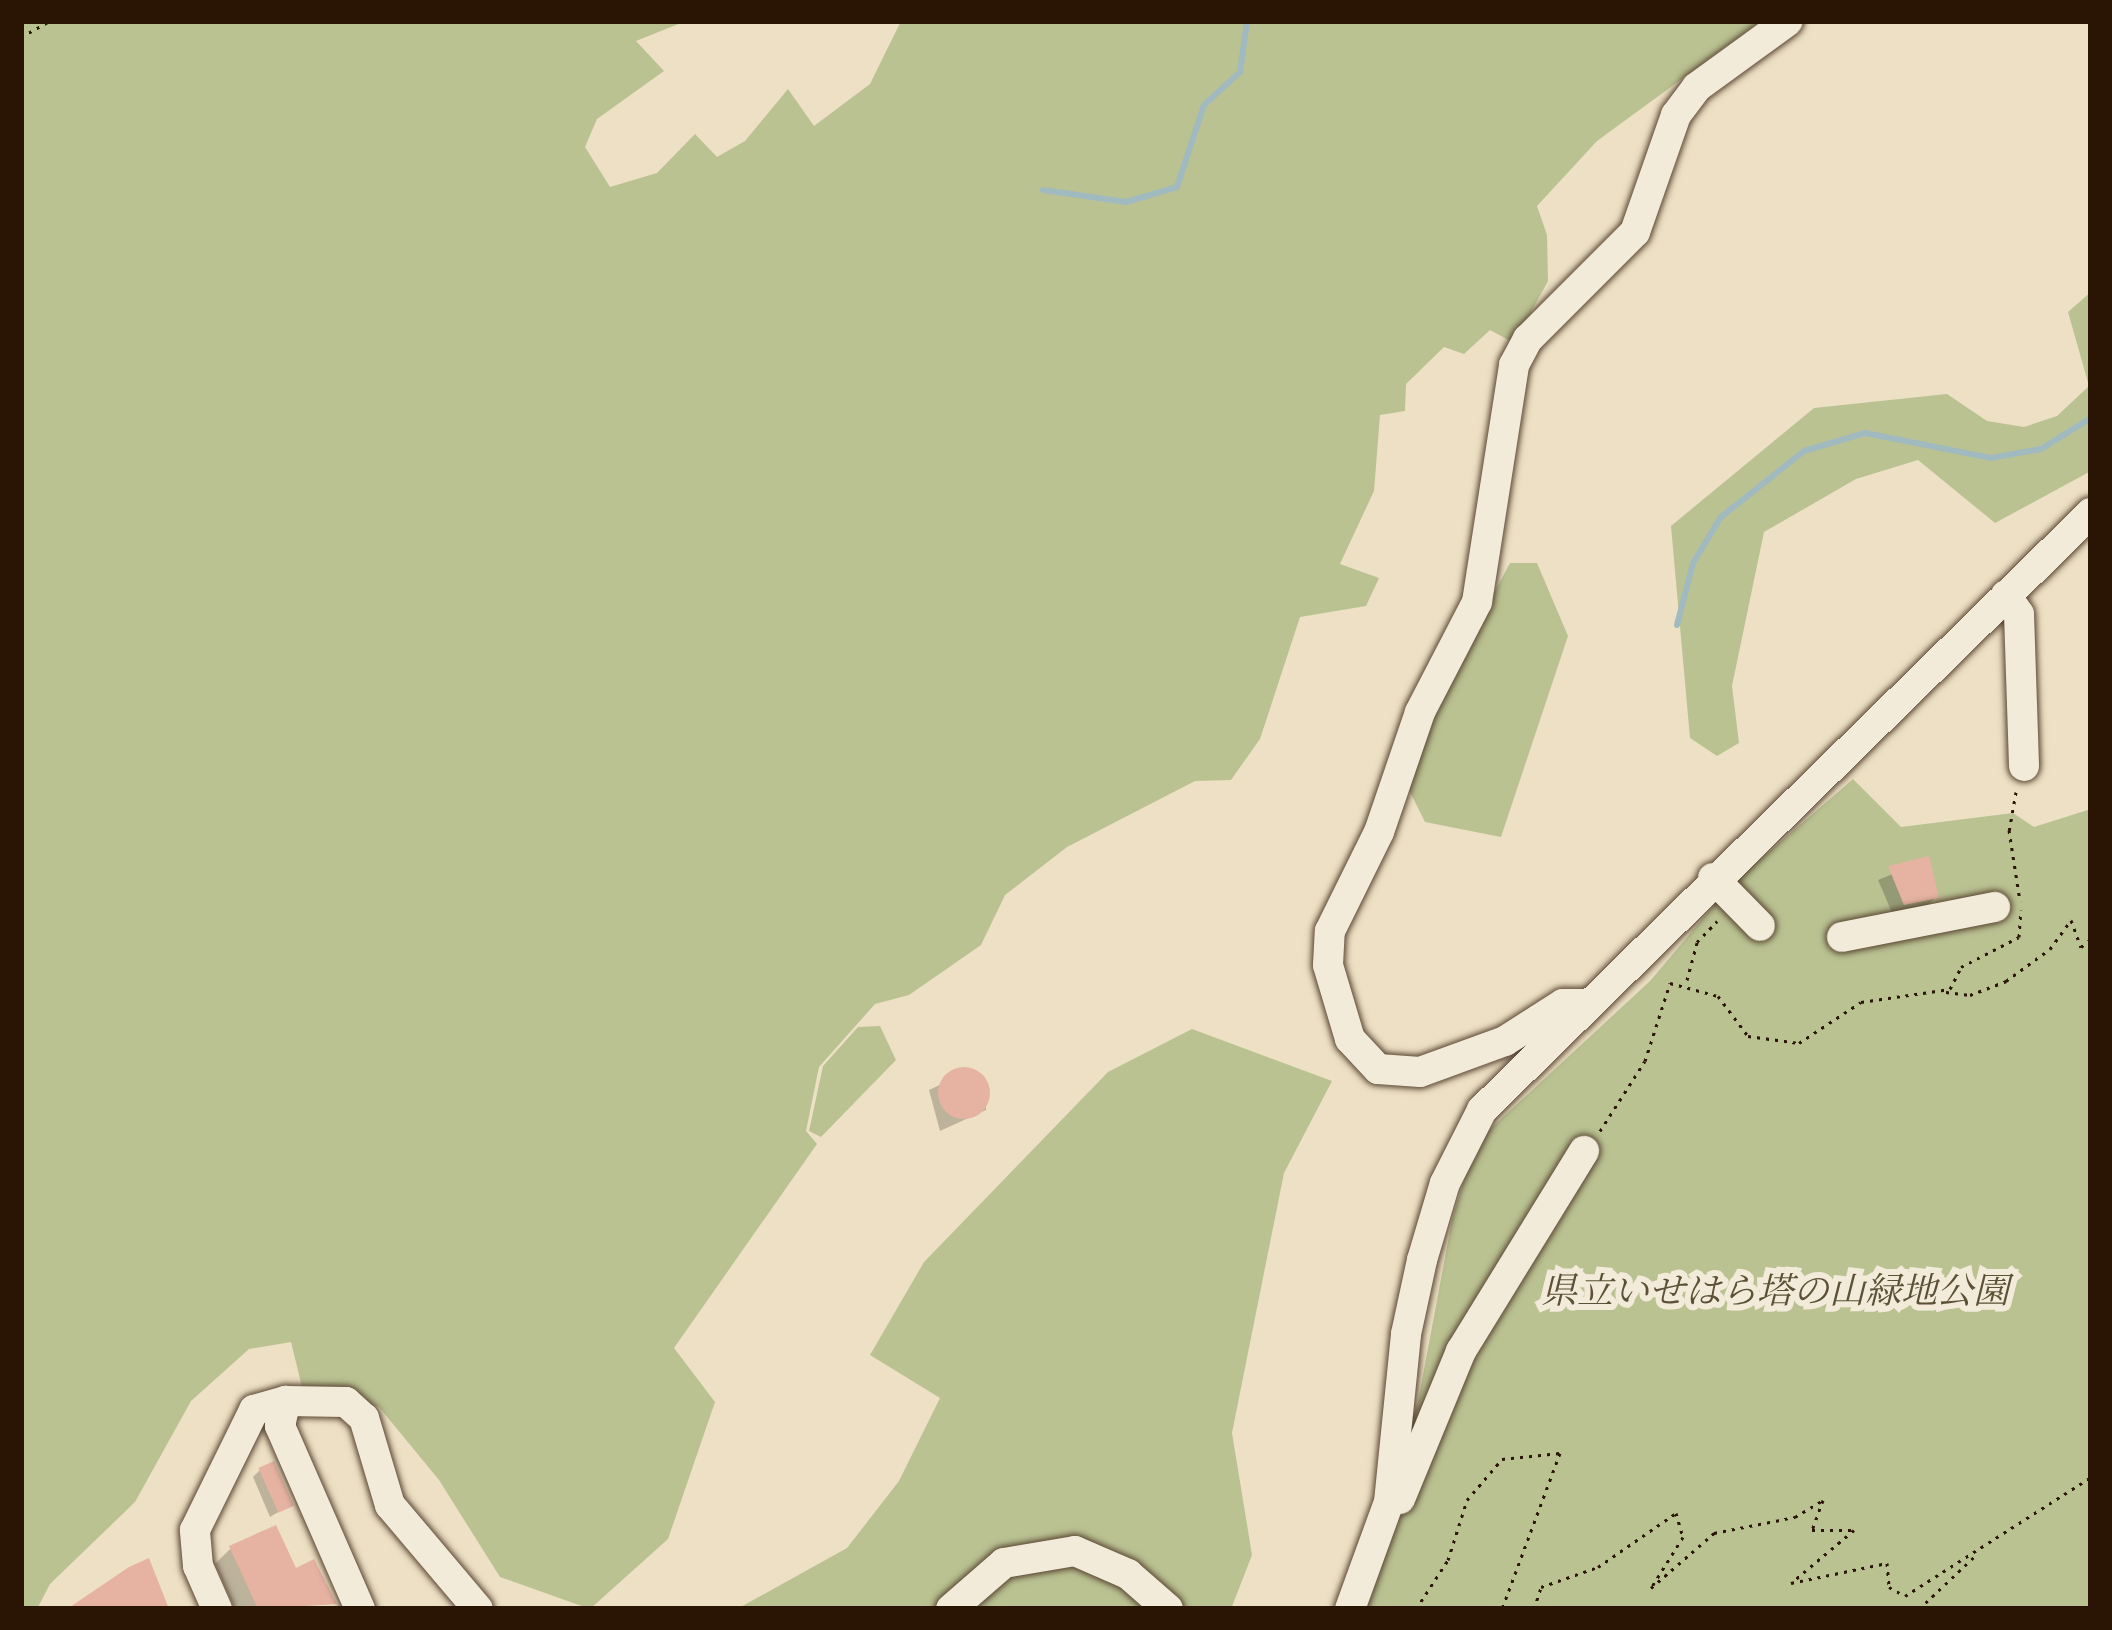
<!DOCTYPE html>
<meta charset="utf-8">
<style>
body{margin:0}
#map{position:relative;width:2112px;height:1630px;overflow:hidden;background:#ede0c4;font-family:"Libre Bodoni","Noto Serif JP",serif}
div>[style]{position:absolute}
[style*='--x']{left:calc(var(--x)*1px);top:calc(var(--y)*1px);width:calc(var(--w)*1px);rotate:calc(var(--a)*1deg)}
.green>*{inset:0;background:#bac292}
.shadow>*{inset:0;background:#0003}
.stream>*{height:6px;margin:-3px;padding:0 3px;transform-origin:3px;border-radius:3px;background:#a0bac0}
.building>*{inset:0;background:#e6b2a2;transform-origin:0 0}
.round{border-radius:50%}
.path>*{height:3px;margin-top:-1.5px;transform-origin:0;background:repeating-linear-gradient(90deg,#2a1404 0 3px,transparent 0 9px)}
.roads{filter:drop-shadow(0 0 3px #5b4734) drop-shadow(0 0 3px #5b4734)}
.minor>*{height:30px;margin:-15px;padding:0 15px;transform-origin:15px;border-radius:15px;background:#f3ebd9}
span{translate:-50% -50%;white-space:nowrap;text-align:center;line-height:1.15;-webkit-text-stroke:12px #f3ebd9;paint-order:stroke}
.park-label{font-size:36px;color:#5c5136;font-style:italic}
.frame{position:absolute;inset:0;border:24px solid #2a1404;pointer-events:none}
</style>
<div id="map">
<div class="green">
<div style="clip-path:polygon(21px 21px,686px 21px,636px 41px,664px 71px,597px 119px,585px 147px,610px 187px,657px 173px,695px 134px,717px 157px,745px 141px,788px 89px,814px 126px,870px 84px,901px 21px,1761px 21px,1597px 141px,1537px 206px,1547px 235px,1548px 281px,1514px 343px,1490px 330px,1464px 354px,1444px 347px,1406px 384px,1405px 411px,1380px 415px,1374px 491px,1340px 564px,1379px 578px,1366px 606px,1300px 617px,1260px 739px,1231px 780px,1195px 781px,1067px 847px,1005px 895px,981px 945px,909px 995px,875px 1004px,819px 1067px,806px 1131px,817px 1144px,674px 1348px,715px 1402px,668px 1539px,590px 1609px,500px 1577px,439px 1480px,379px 1407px,302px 1387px,291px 1342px,249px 1349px,191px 1401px,135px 1502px,50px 1584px,37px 1609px,21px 1609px)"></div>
<div style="clip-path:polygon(2091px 292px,2091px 471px,1995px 523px,1918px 460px,1856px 479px,1764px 532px,1732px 686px,1739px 743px,1717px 756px,1690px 738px,1671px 526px,1814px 408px,1947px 394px,1987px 421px,2024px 427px,2057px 416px,2089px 386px,2068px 312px)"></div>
<div style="clip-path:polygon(1510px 563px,1537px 563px,1568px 636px,1501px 837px,1425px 822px,1406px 784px,1423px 726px)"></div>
<div style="clip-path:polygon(1853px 779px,1901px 827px,2013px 813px,2034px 827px,2091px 809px,2091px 1609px,1352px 1609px,1418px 1402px,1452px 1220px,1475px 1143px,1650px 981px,1732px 884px)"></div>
<div style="clip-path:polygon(880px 1026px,896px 1060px,821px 1137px,809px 1131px,823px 1066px,858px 1027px)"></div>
<div style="clip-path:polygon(1192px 1029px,1332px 1081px,1284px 1173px,1232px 1433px,1252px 1555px,1231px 1609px,737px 1609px,847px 1548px,899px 1481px,940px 1398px,870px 1355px,924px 1262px,1108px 1072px)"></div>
</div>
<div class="shadow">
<div style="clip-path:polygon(1927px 860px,1936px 897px,1925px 908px,1893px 915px,1878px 880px)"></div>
<div style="clip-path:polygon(974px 1069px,978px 1083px,985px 1081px,986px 1110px,940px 1131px,929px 1090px)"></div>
<div style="clip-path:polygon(260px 1470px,290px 1505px,270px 1517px,253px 1477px)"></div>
<div style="clip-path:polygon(230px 1549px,295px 1573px,333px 1604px,235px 1609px,215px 1564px)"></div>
</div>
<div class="stream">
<div style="--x:1043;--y:190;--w:84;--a:8.2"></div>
<div style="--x:1126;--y:202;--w:53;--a:-16.4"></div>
<div style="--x:1177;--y:187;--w:86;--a:-71.8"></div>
<div style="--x:1204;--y:105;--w:49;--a:-42.5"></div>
<div style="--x:1240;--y:72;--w:51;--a:-82.2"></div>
<div style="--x:1677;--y:625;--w:64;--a:-75.5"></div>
<div style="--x:1693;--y:563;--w:54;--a:-58.7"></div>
<div style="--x:1721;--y:517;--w:106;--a:-38.5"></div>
<div style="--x:1804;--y:451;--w:64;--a:-16.4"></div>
<div style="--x:1865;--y:433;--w:128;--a:11.2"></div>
<div style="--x:1991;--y:458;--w:51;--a:-10.2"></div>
<div style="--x:2041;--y:449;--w:59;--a:-31.8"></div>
</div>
<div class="building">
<div style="clip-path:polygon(1929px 856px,1939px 898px,1904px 905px,1888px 866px)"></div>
<div class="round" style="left:938px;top:1067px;width:52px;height:52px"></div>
<div style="left:274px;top:1461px;width:49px;height:17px;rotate:66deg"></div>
<div style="clip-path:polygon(276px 1525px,296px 1568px,314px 1559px,337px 1604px,258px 1609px,229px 1546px)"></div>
<div style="clip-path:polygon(149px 1558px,169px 1609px,67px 1609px,129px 1567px)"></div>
</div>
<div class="path">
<div style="--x:21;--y:37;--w:33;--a:-29"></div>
<div style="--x:2016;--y:792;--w:39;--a:100"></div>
<div style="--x:2009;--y:830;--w:72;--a:81.2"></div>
<div style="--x:1687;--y:980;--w:39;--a:-75"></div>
<div style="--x:1697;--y:942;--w:29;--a:-46"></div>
<div style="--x:1946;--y:992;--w:24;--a:7"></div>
<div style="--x:1970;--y:995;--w:39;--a:-21"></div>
<div style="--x:2006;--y:981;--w:54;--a:-36"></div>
<div style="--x:2050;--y:949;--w:36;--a:-54"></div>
<div style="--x:2071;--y:920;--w:29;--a:70"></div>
<div style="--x:2081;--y:947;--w:13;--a:-39"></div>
<div style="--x:1600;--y:1131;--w:83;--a:-57.3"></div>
<div style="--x:1645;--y:1061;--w:82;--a:-72.2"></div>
<div style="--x:1670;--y:983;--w:50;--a:15.2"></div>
<div style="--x:1718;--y:996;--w:50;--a:53.1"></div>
<div style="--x:1748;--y:1036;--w:51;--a:7.8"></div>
<div style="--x:1799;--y:1043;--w:74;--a:-33.5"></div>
<div style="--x:1861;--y:1002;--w:90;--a:-8.3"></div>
<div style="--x:1950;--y:989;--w:25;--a:-63"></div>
<div style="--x:1961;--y:967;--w:65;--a:-27.3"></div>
<div style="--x:2019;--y:937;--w:27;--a:-86"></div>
<div style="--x:1416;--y:1609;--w:59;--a:-56.9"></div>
<div style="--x:1448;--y:1560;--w:63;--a:-72.4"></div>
<div style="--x:1467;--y:1500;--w:54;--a:-49.5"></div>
<div style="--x:1502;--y:1459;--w:58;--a:-5.9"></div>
<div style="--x:1560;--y:1453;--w:166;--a:110.4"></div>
<div style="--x:1534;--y:1609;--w:23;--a:-72"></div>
<div style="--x:1541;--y:1587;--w:60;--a:-19.3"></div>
<div style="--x:1598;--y:1567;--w:95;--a:-34.7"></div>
<div style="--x:1676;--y:1513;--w:25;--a:74"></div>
<div style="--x:1683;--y:1537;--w:60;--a:122.1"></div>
<div style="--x:1651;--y:1588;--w:84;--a:-41.1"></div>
<div style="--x:1714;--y:1533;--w:83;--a:-11.2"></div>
<div style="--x:1795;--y:1517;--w:33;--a:-31"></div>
<div style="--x:1823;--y:1500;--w:32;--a:110"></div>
<div style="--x:1812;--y:1530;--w:42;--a:0"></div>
<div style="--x:1854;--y:1530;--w:82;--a:139.9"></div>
<div style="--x:1791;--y:1583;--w:98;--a:-11.8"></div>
<div style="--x:1887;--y:1563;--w:24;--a:85"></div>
<div style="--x:1889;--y:1587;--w:18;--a:29"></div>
<div style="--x:1905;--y:1596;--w:221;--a:-32.6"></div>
<div style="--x:1919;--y:1609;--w:76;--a:-43.4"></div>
</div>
<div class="roads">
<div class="minor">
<div style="--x:2006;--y:595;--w:23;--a:56"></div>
<div style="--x:2019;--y:614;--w:152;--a:88.1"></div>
<div style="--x:1713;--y:878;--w:67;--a:45.6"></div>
<div style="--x:1842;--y:937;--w:156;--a:-11.1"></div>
<div style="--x:1586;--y:1004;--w:23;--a:180"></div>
<div style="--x:1563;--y:1004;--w:69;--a:147.5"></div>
<div style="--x:1505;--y:1041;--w:90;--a:160"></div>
<div style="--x:1420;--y:1072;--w:42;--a:-175.9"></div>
<div style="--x:1378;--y:1069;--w:41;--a:-133"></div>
<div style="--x:1350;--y:1039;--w:77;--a:-106.6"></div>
<div style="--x:1328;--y:965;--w:34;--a:-87"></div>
<div style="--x:1330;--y:931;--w:110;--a:-63.7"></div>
<div style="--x:1379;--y:832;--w:127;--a:-71.1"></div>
<div style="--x:1420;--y:712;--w:124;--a:-62.6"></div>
<div style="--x:1477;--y:602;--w:240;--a:-81.1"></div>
<div style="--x:1514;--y:365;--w:30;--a:-62"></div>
<div style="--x:1528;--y:339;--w:151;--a:-45"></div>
<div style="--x:1635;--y:232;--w:124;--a:-70.7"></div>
<div style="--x:1676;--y:115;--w:35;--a:-53"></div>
<div style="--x:1697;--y:87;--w:112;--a:-36"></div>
<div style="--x:1400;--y:1499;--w:160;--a:-67.6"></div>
<div style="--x:1461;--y:1351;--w:235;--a:-58.4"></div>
<div style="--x:217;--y:1609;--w:47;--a:-113.8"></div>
<div style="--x:198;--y:1566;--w:36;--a:-95"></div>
<div style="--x:195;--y:1530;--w:134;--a:-63.8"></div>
<div style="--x:254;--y:1410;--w:33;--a:-16"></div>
<div style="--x:360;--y:1609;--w:200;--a:-113.6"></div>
<div style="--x:280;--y:1426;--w:26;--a:-77"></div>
<div style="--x:286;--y:1401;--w:60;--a:1"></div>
<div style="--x:346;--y:1402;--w:24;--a:42"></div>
<div style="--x:364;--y:1418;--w:91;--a:73.4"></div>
<div style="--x:390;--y:1505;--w:136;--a:49.8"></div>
<div style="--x:951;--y:1609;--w:70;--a:-41"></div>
<div style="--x:1004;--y:1563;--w:72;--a:-9.6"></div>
<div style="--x:1075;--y:1551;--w:58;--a:23.5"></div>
<div style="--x:1128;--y:1574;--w:53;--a:41.2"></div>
<div style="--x:1350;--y:1609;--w:114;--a:-70"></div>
<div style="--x:1389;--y:1502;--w:169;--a:-84.2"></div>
<div style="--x:1406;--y:1334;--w:76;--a:-77.8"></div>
<div style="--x:1422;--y:1260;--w:80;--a:-73.4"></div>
<div style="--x:1445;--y:1183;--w:82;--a:-63.1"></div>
<div style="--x:1482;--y:1110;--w:853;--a:-44.43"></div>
</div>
</div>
<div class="park-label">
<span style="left:1775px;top:1293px">県立いせはら塔の山緑地公園</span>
</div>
<div class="frame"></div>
</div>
